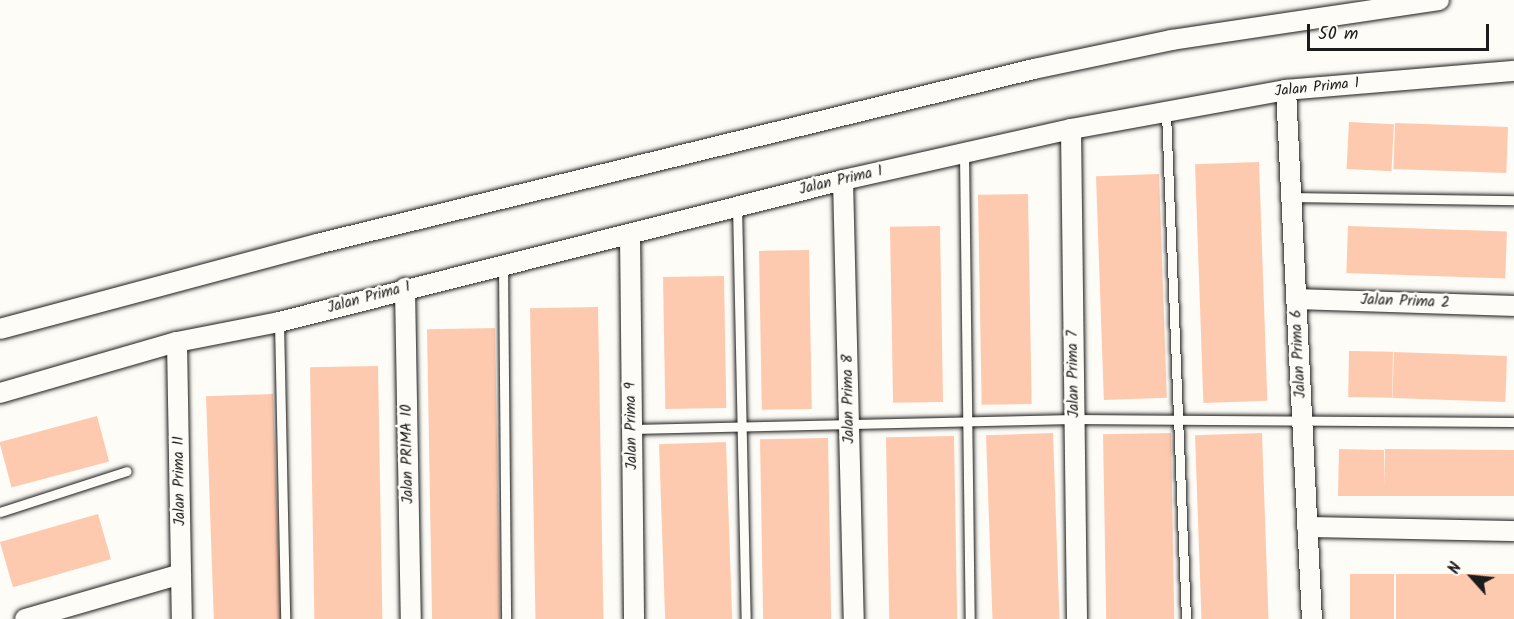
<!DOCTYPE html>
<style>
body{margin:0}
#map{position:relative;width:1514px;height:619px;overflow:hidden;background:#fdfcf7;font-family:Kalam,sans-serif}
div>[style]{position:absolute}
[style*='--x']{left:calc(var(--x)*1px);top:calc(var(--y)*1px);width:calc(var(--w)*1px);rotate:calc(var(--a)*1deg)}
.building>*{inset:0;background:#fecaaf;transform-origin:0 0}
.roads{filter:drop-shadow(0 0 2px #1c1c1c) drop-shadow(0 0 2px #1c1c1c)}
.service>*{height:9px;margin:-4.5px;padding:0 4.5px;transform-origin:4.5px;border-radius:4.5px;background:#fdfcf7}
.minor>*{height:20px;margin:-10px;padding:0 10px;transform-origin:10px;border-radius:10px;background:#fdfcf7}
span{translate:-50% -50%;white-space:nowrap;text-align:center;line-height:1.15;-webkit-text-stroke:5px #fdfcf7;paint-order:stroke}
.street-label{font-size:15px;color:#1c1c1c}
.north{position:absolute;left:1442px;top:547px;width:60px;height:60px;-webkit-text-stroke:4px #fdfcf7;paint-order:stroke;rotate:297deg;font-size:16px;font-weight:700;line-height:24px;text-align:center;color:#1c1c1c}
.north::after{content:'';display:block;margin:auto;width:21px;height:27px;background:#1c1c1c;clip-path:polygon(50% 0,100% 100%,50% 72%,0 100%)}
.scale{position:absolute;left:1307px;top:24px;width:182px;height:27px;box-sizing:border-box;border:3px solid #1c1c1c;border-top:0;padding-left:8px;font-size:18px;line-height:21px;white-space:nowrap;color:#1c1c1c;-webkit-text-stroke:4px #fdfcf7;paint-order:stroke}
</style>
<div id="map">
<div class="building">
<div style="left:1349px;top:122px;width:45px;height:47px;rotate:3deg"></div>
<div style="left:1395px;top:123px;width:113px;height:46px;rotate:2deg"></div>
<div style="left:1259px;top:162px;width:239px;height:64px;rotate:88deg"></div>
<div style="left:1159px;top:174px;width:224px;height:63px;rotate:88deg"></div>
<div style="left:1028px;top:194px;width:210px;height:50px;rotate:89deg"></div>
<div style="left:940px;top:226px;width:176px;height:50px;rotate:89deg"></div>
<div style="left:1348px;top:226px;width:159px;height:47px;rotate:2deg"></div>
<div style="left:809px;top:250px;width:159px;height:50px;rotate:89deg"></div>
<div style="left:724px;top:276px;width:132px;height:61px;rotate:89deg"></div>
<div style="left:598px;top:307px;width:312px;height:68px;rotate:89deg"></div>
<div style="left:495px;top:328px;width:291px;height:68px;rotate:89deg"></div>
<div style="left:1349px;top:351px;width:44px;height:46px;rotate:1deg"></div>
<div style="left:1394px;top:352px;width:113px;height:46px;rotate:2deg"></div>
<div style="left:378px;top:366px;width:253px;height:68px;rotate:89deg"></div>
<div style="left:273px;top:394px;width:225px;height:67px;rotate:88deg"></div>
<div style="left:97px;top:416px;width:47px;height:101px;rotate:75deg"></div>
<div style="left:1053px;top:433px;width:186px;height:67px;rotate:88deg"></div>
<div style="left:1171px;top:433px;width:186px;height:68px;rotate:89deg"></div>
<div style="left:1262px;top:433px;width:186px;height:67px;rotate:88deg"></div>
<div style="left:954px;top:436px;width:183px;height:68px;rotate:89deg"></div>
<div style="left:828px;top:438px;width:181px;height:68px;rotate:89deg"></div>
<div style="left:726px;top:442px;width:177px;height:67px;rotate:88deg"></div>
<div style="clip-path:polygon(1339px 449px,1384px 450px,1384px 486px,1385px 449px,1514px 450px,1514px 496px,1338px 496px)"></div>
<div style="left:98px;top:514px;width:47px;height:102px;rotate:74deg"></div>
<div style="left:1350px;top:574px;width:44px;height:45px"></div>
<div style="left:1396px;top:574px;width:118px;height:45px"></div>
</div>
<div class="roads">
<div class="service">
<div style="--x:1166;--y:112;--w:507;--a:87.74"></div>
<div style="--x:964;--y:153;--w:466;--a:89.3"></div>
<div style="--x:1292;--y:197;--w:222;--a:0.8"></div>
<div style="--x:737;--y:205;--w:414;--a:88.8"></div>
<div style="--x:503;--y:264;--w:355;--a:89.5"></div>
<div style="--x:279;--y:322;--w:297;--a:88.8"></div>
<div style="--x:632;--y:429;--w:442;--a:-1.3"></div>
<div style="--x:1074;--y:419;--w:440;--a:0.4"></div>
<div style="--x:0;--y:512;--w:133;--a:-17.9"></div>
</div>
<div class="minor">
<div style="--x:1286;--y:90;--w:530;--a:87.19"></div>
<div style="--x:1071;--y:129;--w:490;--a:89.3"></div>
<div style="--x:843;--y:180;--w:439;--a:88.6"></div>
<div style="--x:630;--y:234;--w:385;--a:89.4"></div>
<div style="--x:405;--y:288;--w:331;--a:89"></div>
<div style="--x:1297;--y:299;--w:217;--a:1.8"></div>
<div style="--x:0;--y:329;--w:328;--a:-15"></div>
<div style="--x:317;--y:244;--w:738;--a:-13.72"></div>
<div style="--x:1034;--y:69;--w:141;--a:-11.9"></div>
<div style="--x:1172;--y:40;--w:270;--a:-8.5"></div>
<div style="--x:177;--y:342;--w:277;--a:89"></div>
<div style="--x:0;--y:393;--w:184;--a:-16.1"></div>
<div style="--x:177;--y:342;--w:104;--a:-11.1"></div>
<div style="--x:279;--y:322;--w:582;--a:-14.13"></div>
<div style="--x:843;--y:180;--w:234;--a:-12.6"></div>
<div style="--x:1071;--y:129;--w:219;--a:-10.3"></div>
<div style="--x:1286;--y:90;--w:229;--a:-4.8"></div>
<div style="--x:1307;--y:527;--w:207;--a:1.1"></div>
<div style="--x:25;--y:619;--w:162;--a:-16.1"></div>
</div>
</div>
<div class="street-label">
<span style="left:1317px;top:88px;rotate:-6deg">Jalan Prima 1</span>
<span style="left:841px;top:181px;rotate:-13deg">Jalan Prima 1</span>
<span style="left:369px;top:298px;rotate:-15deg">Jalan Prima 1</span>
<span style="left:1405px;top:302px;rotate:2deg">Jalan Prima 2</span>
<span style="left:1299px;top:354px;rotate:-93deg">Jalan Prima 6</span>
<span style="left:1074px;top:374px;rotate:-91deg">Jalan Prima 7</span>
<span style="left:849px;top:399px;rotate:-91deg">Jalan Prima 8</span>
<span style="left:632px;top:426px;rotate:-91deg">Jalan Prima 9</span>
<span style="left:408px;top:454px;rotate:-91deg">Jalan PR1MA 10</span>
<span style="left:180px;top:481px;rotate:-91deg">Jalan Prima 11</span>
</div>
<div class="north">N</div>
<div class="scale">50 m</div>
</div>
